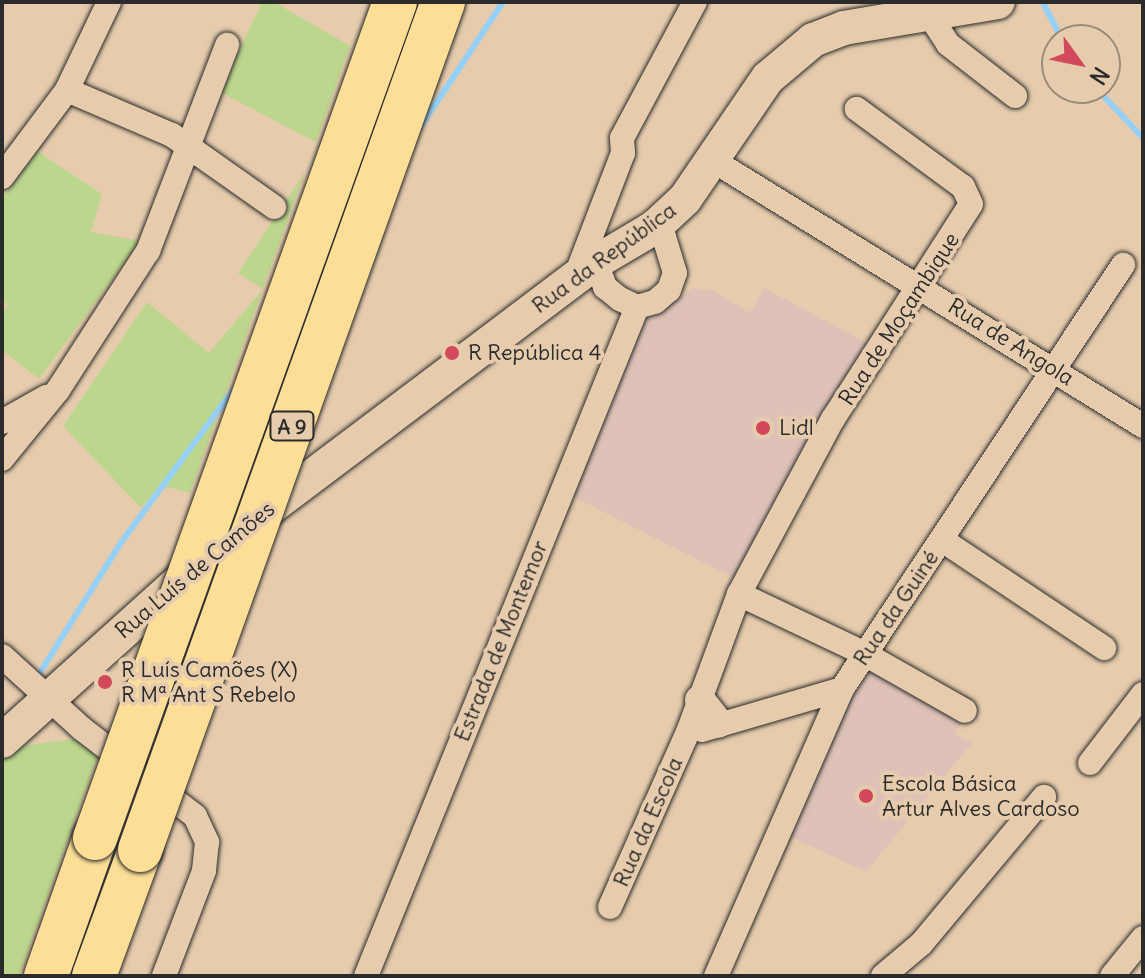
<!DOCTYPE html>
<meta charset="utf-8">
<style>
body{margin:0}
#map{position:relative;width:1145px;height:978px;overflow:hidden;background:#e6ccad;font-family:Delius,sans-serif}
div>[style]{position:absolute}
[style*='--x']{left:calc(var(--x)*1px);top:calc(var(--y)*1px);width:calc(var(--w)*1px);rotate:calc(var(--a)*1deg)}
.built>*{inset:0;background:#dec2b8}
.green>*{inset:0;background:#bcd68d}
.stream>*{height:6px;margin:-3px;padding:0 3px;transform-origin:3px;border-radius:3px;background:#96d0f5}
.roads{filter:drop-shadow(0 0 2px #2b2b2b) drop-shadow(0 0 2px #2b2b2b)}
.minor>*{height:24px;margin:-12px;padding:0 12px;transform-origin:12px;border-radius:12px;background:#e6ccad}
.tertiary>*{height:30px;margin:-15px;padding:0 15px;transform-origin:15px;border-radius:15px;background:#e6ccad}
.secondary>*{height:34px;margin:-17px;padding:0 17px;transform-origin:17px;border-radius:17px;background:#e6ccad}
.motorway>*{height:44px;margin:-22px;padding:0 22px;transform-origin:22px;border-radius:22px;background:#fcde96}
.bridges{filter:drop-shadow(0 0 2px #2b2b2b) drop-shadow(0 0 2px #2b2b2b)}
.motorway-bridge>*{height:44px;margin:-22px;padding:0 22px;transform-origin:22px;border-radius:22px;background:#fcde96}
.dots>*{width:22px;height:22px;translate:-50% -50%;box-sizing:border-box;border:4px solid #e6ccad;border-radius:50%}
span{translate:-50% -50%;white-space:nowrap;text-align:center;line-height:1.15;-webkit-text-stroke:8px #e6ccad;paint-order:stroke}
.shield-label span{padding:2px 6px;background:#e6ccad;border:2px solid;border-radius:6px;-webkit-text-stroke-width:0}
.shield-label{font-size:20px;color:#2b2b2b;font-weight:700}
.street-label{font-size:22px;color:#2b2b2b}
.poi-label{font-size:22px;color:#2b2b2b}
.left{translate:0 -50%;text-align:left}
.frame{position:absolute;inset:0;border:4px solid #2b2b2b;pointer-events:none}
.north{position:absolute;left:1041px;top:24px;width:80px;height:80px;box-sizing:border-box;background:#e6ccad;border:2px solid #9b8c79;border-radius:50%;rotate:123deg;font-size:22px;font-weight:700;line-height:32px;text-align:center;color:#2b2b2b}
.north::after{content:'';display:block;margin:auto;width:28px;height:36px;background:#d1495b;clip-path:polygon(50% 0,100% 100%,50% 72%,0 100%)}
</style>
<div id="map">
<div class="built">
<div style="clip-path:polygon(694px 288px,715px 291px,750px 313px,764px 288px,867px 343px,736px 579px,572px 496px,646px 320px)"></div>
<div style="clip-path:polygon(874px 665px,964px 719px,955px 734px,972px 743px,866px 872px,785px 834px,865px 670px)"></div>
</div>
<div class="green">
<div style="clip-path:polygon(262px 2px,274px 2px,350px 46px,316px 142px,220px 92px)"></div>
<div style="clip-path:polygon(37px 151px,102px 194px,91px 232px,140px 241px,39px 379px,2px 350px,2px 314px,8px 304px,2px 301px,2px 198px)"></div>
<div style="clip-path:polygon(305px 172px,263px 288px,190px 493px,160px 485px,141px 508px,63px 426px,147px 302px,209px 353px,263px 289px,238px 273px)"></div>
<div style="clip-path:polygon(73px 739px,99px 752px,19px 976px,2px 976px,2px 759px,15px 747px)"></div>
</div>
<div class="stream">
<div style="--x:1044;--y:5;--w:40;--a:62"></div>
<div style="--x:1096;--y:88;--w:69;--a:46.8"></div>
<div style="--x:419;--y:129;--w:152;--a:-56.5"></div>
<div style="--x:41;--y:671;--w:150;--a:-58.1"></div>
<div style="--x:120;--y:544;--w:192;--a:-53.7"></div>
</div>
<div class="roads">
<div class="minor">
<div style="--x:930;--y:16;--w:33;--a:57"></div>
<div style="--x:948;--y:44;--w:85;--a:37.8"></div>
<div style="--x:67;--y:90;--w:114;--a:23.2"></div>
<div style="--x:172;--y:135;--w:125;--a:35.2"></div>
<div style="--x:714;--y:161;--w:504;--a:31.7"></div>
<div style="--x:2;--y:177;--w:109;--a:-53.2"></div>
<div style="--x:67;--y:90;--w:98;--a:-64.5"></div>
<div style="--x:596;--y:262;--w:27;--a:70"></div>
<div style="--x:605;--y:287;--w:19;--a:39"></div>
<div style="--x:620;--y:299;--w:19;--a:25"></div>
<div style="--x:637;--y:307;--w:19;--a:-16"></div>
<div style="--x:655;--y:302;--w:18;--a:-41"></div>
<div style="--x:669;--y:290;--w:18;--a:-71"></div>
<div style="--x:675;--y:273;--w:38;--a:-107"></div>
<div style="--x:664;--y:237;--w:13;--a:-132"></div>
<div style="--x:575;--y:278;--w:134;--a:-69"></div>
<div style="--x:623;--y:153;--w:15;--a:-94"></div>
<div style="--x:622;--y:138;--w:154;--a:-61.8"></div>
<div style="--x:2;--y:422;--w:51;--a:-29.6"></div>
<div style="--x:2;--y:459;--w:89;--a:-50.9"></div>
<div style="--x:58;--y:390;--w:166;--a:-57.1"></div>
<div style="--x:148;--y:251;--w:221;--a:-69"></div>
<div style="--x:942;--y:540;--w:195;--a:33.7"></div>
<div style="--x:739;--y:594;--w:137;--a:25.4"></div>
<div style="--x:863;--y:653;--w:117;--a:29.6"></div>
<div style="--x:2;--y:656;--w:107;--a:42.3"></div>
<div style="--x:81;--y:728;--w:144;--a:37.7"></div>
<div style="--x:195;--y:816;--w:29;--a:65"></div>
<div style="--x:207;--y:842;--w:29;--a:96"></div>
<div style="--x:204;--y:871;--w:112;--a:110.9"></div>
<div style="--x:702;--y:730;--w:146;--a:-16.3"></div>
<div style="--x:1090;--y:763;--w:87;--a:-52.5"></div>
<div style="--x:610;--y:907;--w:192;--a:-66"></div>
<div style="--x:688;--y:732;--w:147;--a:-69.7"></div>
<div style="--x:739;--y:594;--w:199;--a:-61.8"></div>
<div style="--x:833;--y:419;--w:255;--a:-57.3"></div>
<div style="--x:971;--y:204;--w:19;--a:-115"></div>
<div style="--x:963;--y:187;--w:132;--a:-143.7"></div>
<div style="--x:366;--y:976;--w:722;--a:-67.95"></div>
<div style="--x:716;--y:976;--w:313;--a:-66.3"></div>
<div style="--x:842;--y:689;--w:509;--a:-56.47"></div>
<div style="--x:883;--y:976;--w:50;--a:-40.1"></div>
<div style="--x:921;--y:944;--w:192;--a:-50.1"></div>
<div style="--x:1112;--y:976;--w:49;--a:-50.8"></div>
</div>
<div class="tertiary">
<div style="--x:700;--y:700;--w:29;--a:52"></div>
</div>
<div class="secondary">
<div style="--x:258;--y:517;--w:423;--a:-37"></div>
<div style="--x:596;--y:262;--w:69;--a:-30.7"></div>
<div style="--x:655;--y:227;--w:41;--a:-43"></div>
<div style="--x:685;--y:199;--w:147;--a:-55.6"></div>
<div style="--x:768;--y:78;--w:59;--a:-40.2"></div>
<div style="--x:813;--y:40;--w:33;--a:-21"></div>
<div style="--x:844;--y:28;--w:156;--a:-9.6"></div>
<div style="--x:2;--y:741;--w:256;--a:-42"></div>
</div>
<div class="motorway">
<div style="--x:46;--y:976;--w:146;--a:-70.5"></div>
<div style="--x:94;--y:976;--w:134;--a:-69.9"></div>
</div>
</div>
<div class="bridges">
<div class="motorway-bridge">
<div style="--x:95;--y:838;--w:888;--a:-70.26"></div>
<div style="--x:140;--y:850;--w:901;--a:-70.34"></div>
</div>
</div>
<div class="dots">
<div style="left:452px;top:353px;background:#d1495b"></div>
<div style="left:763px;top:428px;background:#d1495b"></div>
<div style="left:105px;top:682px;background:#d1495b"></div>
<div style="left:866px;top:796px;background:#d1495b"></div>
</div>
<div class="shield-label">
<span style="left:292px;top:426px">A 9</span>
</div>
<div class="street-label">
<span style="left:604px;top:258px;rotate:-36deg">Rua da República</span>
<span style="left:899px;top:319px;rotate:-57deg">Rua de Moçambique</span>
<span style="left:1011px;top:342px;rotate:32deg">Rua de Angola</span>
<span style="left:195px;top:570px;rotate:-40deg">Rua Luís de Camões</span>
<span style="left:896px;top:608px;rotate:-56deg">Rua da Guiné</span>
<span style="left:501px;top:641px;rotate:-68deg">Estrada de Montemor</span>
<span style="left:648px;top:822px;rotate:-66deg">Rua da Escola</span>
</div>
<div class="poi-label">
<span class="left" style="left:468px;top:353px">R República 4</span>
<span class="left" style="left:779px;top:428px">Lidl</span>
<span class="left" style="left:121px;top:682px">R Luís Camões (X)<br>R Mª Ant S Rebelo</span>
<span class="left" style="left:882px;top:796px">Escola Básica<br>Artur Alves Cardoso</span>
</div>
<div class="frame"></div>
<div class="north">N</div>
</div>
